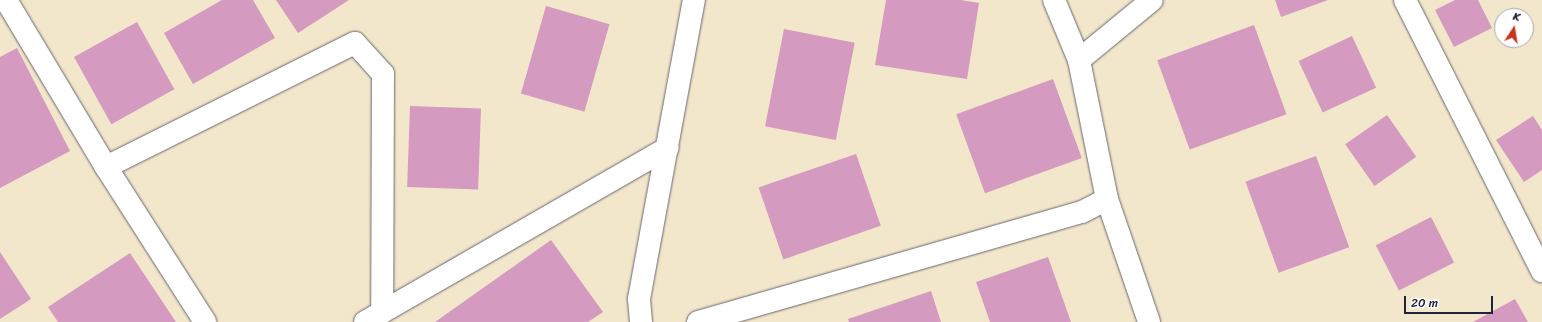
<!DOCTYPE html>
<style>
body{margin:0}
#map{position:relative;width:1542px;height:322px;overflow:hidden;background:#f2e6cb;font-family:Sriracha,sans-serif}
div>[style]{position:absolute}
[style*='--x']{left:calc(var(--x)*1px);top:calc(var(--y)*1px);width:calc(var(--w)*1px);rotate:calc(var(--a)*1deg)}
.building>*{inset:0;background:#d49ac0;transform-origin:0 0}
.roads{filter:drop-shadow(0 0 1px #6b676d) drop-shadow(0 0 1px #6b676d)}
.minor>*{height:22px;margin:-11px;padding:0 11px;transform-origin:11px;border-radius:11px;background:#fff}
.tertiary>*{height:22px;margin:-11px;padding:0 11px;transform-origin:11px;border-radius:11px;background:#fff}
span{translate:-50% -50%;white-space:nowrap;text-align:center;line-height:1.15;-webkit-text-stroke:3px #fff;paint-order:stroke}
.north{position:absolute;left:1494px;top:8px;width:40px;height:40px;box-sizing:border-box;background:#fff;border:1px solid #a7a7b1;border-radius:50%;rotate:12deg;font-size:11px;font-weight:700;line-height:16px;text-align:center;color:#22223b}
.north::after{content:'';display:block;margin:auto;width:14px;height:18px;background:#c8321e;clip-path:polygon(50% 0,100% 100%,50% 72%,0 100%)}
.scale{position:absolute;left:1404px;top:296px;width:89px;height:18px;box-sizing:border-box;border:2px solid #22223b;border-top:0;padding-left:5px;font-size:12px;line-height:14px;white-space:nowrap;color:#22223b;-webkit-text-stroke:3px #fff;paint-order:stroke}
</style>
<div id="map">
<div class="building">
<div style="clip-path:polygon(222px 0,253px 0,275px 38px,193px 84px,164px 33px)"></div>
<div style="clip-path:polygon(276px 0,349px 0,298px 33px)"></div>
<div style="clip-path:polygon(886px 0,961px 0,979px 3px,967px 79px,875px 65px)"></div>
<div style="clip-path:polygon(1275px 0,1328px 0,1281px 17px)"></div>
<div style="clip-path:polygon(1455px 0,1478px 0,1492px 28px,1454px 47px,1435px 10px)"></div>
<div style="left:546px;top:6px;width:66px;height:91px;rotate:16deg"></div>
<div style="left:137px;top:22px;width:77px;height:72px;rotate:61deg"></div>
<div style="left:1254px;top:25px;width:95px;height:103px;rotate:70deg"></div>
<div style="left:784px;top:29px;width:72px;height:99px;rotate:11deg"></div>
<div style="left:1352px;top:36px;width:57px;height:59px;rotate:65deg"></div>
<div style="clip-path:polygon(17px 48px,70px 151px,0 188px,0 57px)"></div>
<div style="left:1053px;top:79px;width:84px;height:103px;rotate:70deg"></div>
<div style="left:410px;top:106px;width:71px;height:81px;rotate:2deg"></div>
<div style="left:1387px;top:115px;width:51px;height:51px;rotate:55deg"></div>
<div style="clip-path:polygon(1533px 116px,1542px 130px,1542px 170px,1524px 182px,1496px 140px)"></div>
<div style="left:856px;top:154px;width:76px;height:103px;rotate:71deg"></div>
<div style="left:1316px;top:156px;width:97px;height:75px;rotate:70deg"></div>
<div style="left:1431px;top:217px;width:51px;height:62px;rotate:63deg"></div>
<div style="clip-path:polygon(551px 240px,603px 312px,588px 322px,435px 322px)"></div>
<div style="clip-path:polygon(0 252px,31px 299px,0 319px)"></div>
<div style="clip-path:polygon(130px 253px,176px 322px,58px 322px,48px 307px)"></div>
<div style="clip-path:polygon(1048px 257px,1071px 322px,990px 322px,976px 282px)"></div>
<div style="clip-path:polygon(931px 291px,941px 322px,849px 322px,848px 319px)"></div>
<div style="clip-path:polygon(1515px 299px,1528px 322px,1473px 322px)"></div>
</div>
<div class="roads">
<div class="minor">
<div style="--x:6;--y:0;--w:195;--a:59.1"></div>
<div style="--x:106;--y:167;--w:184;--a:57.4"></div>
<div style="--x:1405;--y:0;--w:304;--a:63.2"></div>
<div style="--x:1079;--y:60;--w:94;--a:-39.4"></div>
<div style="--x:106;--y:167;--w:278;--a:-26.5"></div>
<div style="--x:355;--y:43;--w:42;--a:47.9"></div>
<div style="--x:383;--y:74;--w:238;--a:90.2"></div>
<div style="--x:1107;--y:199;--w:130;--a:71.1"></div>
<div style="--x:365;--y:322;--w:349;--a:-29.9"></div>
<div style="--x:698;--y:322;--w:399;--a:-16"></div>
<div style="--x:1082;--y:212;--w:28;--a:-27"></div>
<div style="--x:1107;--y:199;--w:142;--a:-101.4"></div>
<div style="--x:1079;--y:60;--w:65;--a:-112.6"></div>
</div>
<div class="tertiary">
<div style="--x:641;--y:322;--w:23;--a:-95"></div>
<div style="--x:639;--y:299;--w:304;--a:-79.6"></div>
</div>
</div>
<div class="north">K</div>
<div class="scale">20 m</div>
</div>
